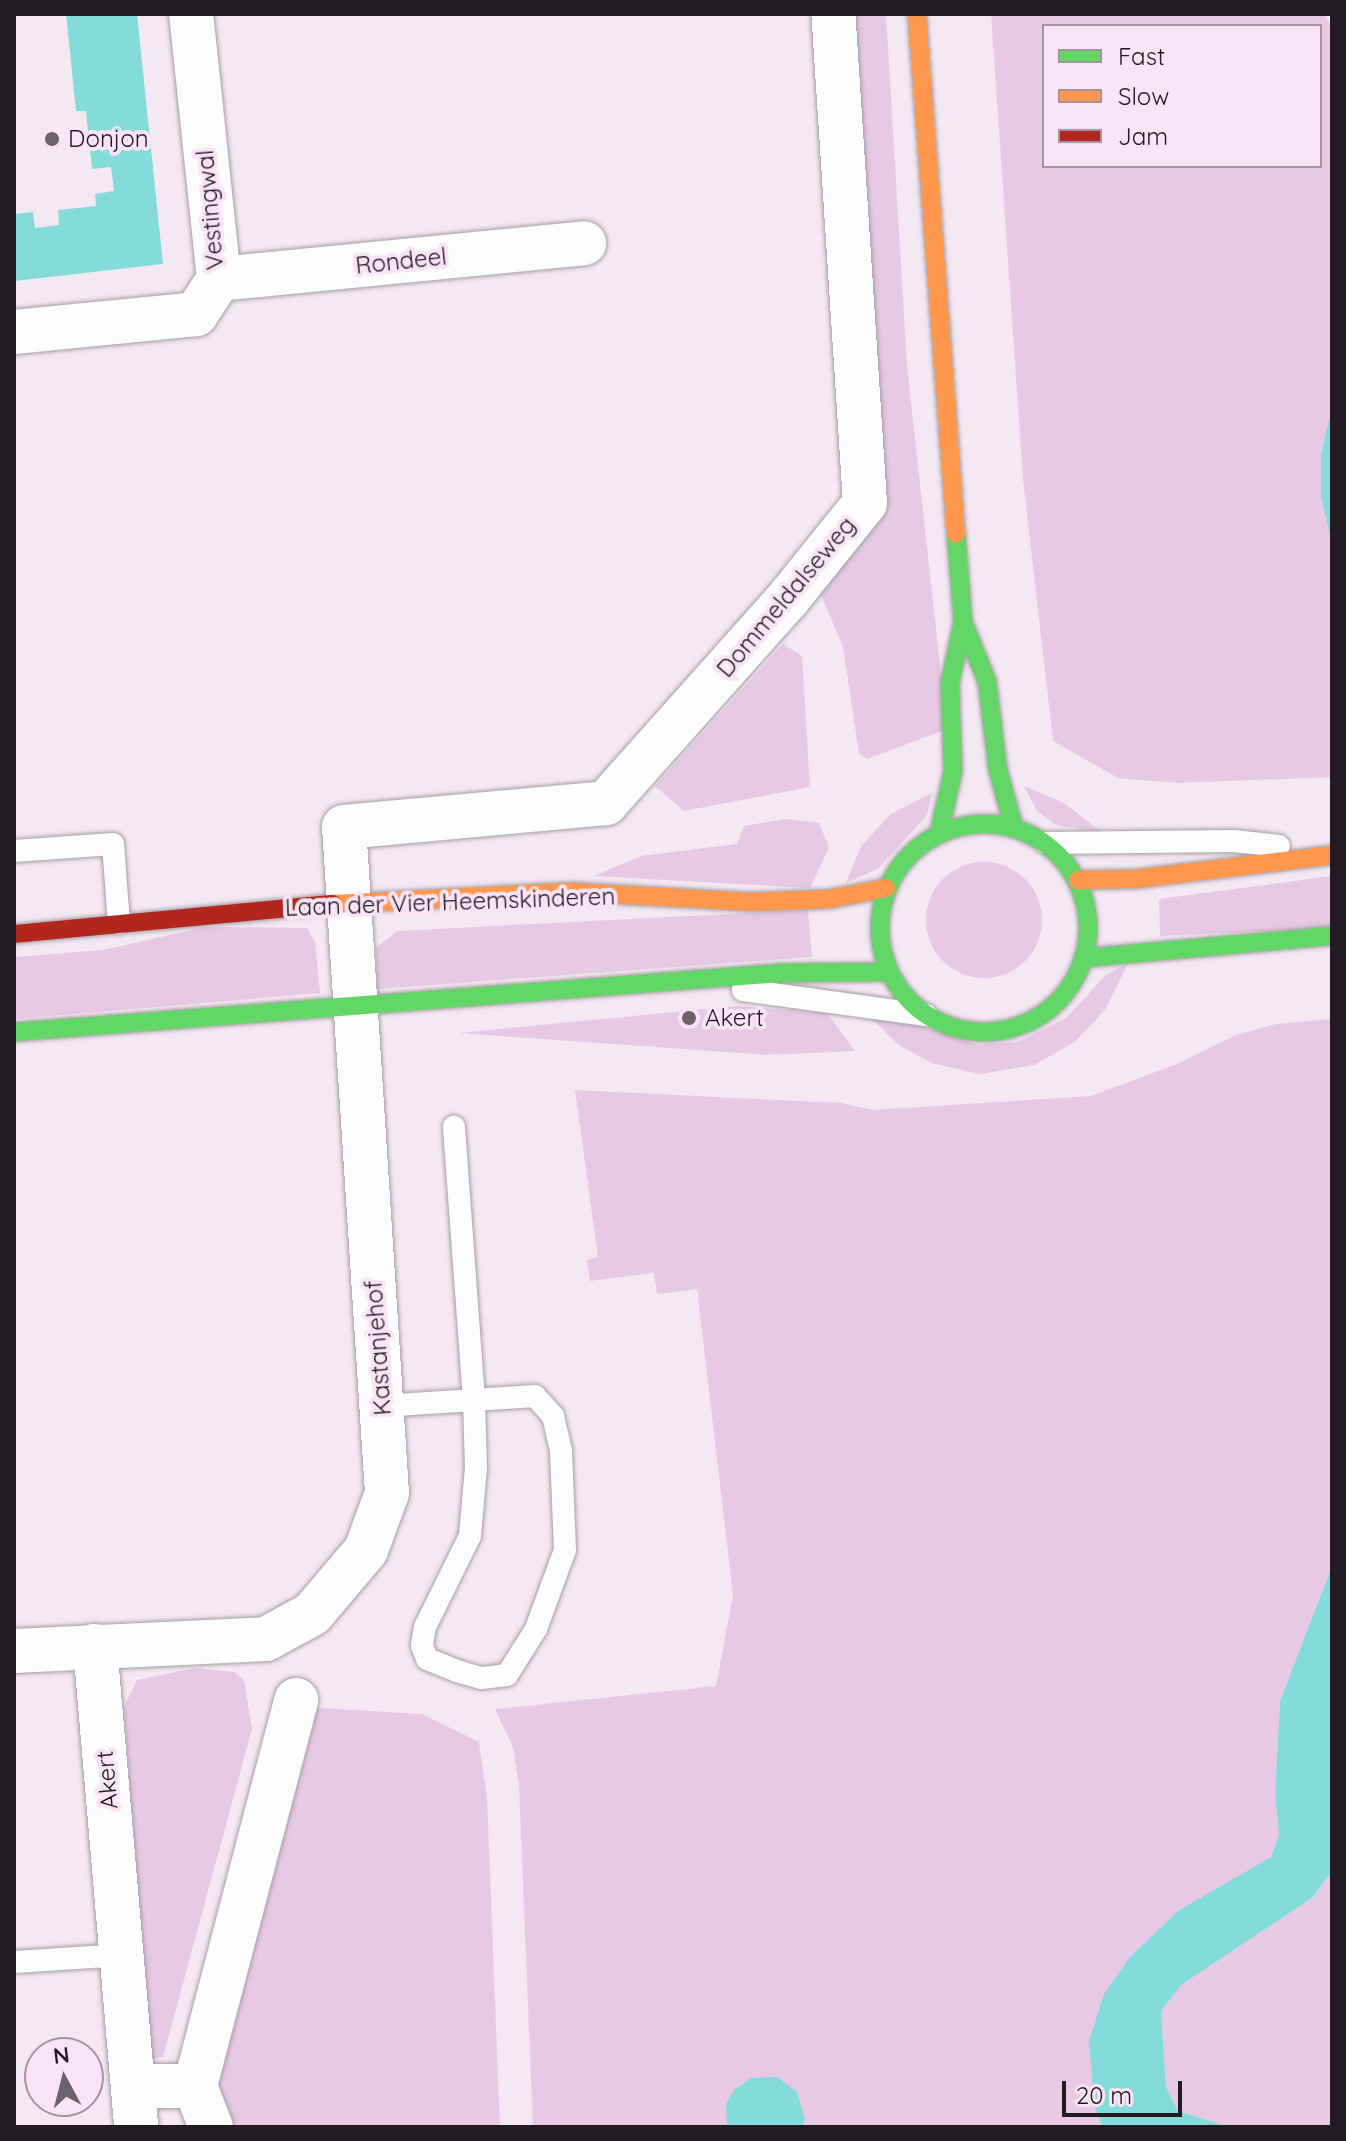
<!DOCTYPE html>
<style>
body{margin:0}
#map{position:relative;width:1346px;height:2141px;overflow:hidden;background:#f4e9f2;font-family:Quicksand,sans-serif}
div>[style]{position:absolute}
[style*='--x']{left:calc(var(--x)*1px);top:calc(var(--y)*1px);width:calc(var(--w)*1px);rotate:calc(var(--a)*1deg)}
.green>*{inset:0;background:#e7c9e3}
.round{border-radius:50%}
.water>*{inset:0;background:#83dcda}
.roads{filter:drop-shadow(0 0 2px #a69fa6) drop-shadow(0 0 2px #a69fa6)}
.lane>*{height:22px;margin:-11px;padding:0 11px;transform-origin:11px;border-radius:11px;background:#fdfcfd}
.street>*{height:44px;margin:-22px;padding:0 22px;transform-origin:22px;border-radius:22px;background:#fdfcfd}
.fast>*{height:18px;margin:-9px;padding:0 9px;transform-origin:9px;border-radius:9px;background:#63d668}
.fast>.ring{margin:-9px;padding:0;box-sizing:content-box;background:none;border:18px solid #63d668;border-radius:50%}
.slow>*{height:18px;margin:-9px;padding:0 9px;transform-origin:9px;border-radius:9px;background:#ff974d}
.jam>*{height:18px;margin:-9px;padding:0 9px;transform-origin:9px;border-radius:9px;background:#b3261e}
.dots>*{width:22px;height:22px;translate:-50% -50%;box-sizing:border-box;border:4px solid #f9e4f6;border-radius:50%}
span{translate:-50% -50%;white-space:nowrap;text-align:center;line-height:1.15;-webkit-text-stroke:8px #f9e4f6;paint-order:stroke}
.poi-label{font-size:24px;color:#221b21}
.left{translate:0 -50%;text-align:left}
.street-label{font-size:24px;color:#221b21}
.frame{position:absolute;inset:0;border:16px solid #221b21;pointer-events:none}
.legend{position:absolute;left:1042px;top:24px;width:280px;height:144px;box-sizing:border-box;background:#f9e4f6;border:2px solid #a394a1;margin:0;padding:10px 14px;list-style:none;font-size:24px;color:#221b21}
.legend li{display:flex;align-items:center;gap:16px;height:40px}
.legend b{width:40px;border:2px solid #a394a1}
.north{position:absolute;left:24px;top:2037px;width:80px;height:80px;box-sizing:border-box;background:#f9e4f6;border:2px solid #a394a1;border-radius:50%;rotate:353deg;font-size:22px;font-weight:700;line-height:32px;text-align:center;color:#221b21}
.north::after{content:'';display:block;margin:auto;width:28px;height:36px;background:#6c636a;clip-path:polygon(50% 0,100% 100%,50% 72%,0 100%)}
.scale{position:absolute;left:1062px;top:2081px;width:120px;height:36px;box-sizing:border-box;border:4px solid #221b21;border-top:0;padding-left:10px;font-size:24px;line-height:28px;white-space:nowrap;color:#221b21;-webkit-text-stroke:6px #f9e4f6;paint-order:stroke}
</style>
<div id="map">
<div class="green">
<div style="clip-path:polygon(853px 14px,886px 14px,907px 365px,947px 729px,867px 759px,859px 753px,843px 647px,820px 592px,883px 499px)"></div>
<div style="clip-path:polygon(evenodd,991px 14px,1324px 14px,1332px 28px,1332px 406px,1321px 454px,1332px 543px,1332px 777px,1177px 783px,1118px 778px,1053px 741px,1023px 479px,991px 14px,1044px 26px,1320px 26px,1320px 166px,1044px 166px,1044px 26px)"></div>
<div style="clip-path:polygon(783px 644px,802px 656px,810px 787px,684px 811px,655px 786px)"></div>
<div style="clip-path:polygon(1024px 786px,1064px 803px,1101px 832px,1056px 825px,1037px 811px)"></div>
<div style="clip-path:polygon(932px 793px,927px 815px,879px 868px,846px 883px,861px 846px,891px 814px)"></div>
<div style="clip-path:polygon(785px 819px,819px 823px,829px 847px,810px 888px,594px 876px,641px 856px,737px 844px,744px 826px)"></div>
<div class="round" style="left:926px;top:862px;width:116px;height:116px"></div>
<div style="clip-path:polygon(1332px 876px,1332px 928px,1160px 936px,1159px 899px)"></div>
<div style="clip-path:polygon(808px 910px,812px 957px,377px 989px,376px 948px,397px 931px)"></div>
<div style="clip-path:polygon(205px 927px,307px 928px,315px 942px,320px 993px,14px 1019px,14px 957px,103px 950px)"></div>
<div style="clip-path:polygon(1128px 963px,1105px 1010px,1075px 1042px,1034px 1065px,980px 1074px,932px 1063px,900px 1046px,870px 1017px,906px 1021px,978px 1045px,1017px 1042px,1065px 1019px,1106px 975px)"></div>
<div style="clip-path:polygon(737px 1006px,827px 1013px,855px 1051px,766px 1055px,458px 1033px)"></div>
<div style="clip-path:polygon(1332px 1019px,1332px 1566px,1280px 1701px,1275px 1793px,1279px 1835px,1271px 1857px,1179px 1910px,1131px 1956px,1095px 2109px,1103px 2127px,533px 2127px,519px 1786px,513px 1747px,495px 1709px,716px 1686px,733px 1595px,697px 1289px,657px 1294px,654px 1273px,590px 1281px,587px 1260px,598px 1257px,575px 1090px,841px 1103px,873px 1110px,1091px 1096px,1177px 1064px,1236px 1035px,1276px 1024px)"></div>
<div style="clip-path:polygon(195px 1668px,234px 1672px,244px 1680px,252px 1729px,163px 2057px,150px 2059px,124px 1707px,137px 1680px)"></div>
<div style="clip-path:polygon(302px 1707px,422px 1714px,479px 1742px,487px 1797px,500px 2127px,226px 2127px,209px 2074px)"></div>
<div style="clip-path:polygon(1332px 1871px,1332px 2127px,1229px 2127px,1178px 2111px,1166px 2087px,1161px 2011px,1180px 1985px,1312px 1898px)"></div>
</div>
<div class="water">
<div style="clip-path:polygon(66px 14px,137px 14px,163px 264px,14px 281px,14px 214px,33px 212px,35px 228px,59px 225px,58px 210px,96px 206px,95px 194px,114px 191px,111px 167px,92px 169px,86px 111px,76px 111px)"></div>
<div style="clip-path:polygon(1332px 406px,1332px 543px,1321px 497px,1321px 454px)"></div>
<div style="clip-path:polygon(1332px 1566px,1332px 1871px,1312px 1898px,1181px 1985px,1161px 2011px,1166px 2087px,1178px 2111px,1229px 2127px,1103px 2127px,1095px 2109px,1089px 2041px,1104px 1994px,1131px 1956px,1179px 1910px,1271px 1857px,1279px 1835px,1275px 1793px,1280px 1701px)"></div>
<div style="clip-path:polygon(777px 2077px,797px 2092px,805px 2118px,802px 2127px,727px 2127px,726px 2104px,734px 2090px,751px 2078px)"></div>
</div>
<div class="roads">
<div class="lane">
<div style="--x:1046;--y:843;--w:188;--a:-0.6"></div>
<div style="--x:1234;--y:841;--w:45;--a:6.3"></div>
<div style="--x:14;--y:851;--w:99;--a:-4"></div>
<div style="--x:113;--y:844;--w:79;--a:85.7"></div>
<div style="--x:743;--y:990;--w:185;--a:7.8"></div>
<div style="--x:382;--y:1406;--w:92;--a:-3.7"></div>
<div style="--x:474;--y:1400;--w:61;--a:-3.8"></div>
<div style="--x:535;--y:1396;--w:27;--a:48"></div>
<div style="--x:553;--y:1416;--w:36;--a:77"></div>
<div style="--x:561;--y:1451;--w:99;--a:87.7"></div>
<div style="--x:565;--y:1550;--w:84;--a:110.2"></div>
<div style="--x:536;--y:1629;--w:54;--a:122.2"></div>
<div style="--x:507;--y:1675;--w:26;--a:173"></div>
<div style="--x:481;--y:1678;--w:25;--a:-164"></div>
<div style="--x:457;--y:1671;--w:32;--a:-158"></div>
<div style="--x:427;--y:1659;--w:15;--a:-110"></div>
<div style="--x:422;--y:1645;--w:18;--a:-81"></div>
<div style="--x:425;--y:1627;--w:102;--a:-63.7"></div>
<div style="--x:470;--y:1536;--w:68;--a:-85"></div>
<div style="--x:476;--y:1468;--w:68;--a:-91.7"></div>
<div style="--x:474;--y:1400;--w:274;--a:-94.2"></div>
<div style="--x:14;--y:1962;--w:109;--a:-3.7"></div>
</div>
<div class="street">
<div style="--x:219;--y:279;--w:367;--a:-5.6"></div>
<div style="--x:14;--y:332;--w:183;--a:-5.6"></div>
<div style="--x:196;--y:314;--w:42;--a:-56.7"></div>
<div style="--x:219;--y:279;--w:266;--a:-96"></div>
<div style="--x:95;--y:1646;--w:483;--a:85.1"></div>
<div style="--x:14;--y:1651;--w:252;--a:-2.7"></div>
<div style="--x:266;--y:1639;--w:52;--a:-28.5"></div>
<div style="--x:312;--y:1614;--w:84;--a:-49.8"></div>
<div style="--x:366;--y:1550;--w:61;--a:-69.8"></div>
<div style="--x:387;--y:1493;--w:667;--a:-93.69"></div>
<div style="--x:344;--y:827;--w:263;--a:-5.2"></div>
<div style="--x:606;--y:803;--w:272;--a:-48.3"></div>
<div style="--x:787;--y:600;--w:124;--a:-51.2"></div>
<div style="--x:865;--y:503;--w:490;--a:-93.7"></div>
<div style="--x:133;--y:2086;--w:62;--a:0"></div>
<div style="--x:195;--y:2086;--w:399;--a:-75.3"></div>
<div style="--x:195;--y:2086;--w:44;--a:68.7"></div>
</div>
<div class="fast">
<div style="--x:963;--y:622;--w:64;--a:67.9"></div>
<div style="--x:987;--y:681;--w:90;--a:83"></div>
<div style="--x:998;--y:770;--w:60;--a:74.6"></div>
<div class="ring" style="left:880px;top:824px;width:190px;height:190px"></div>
<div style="--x:939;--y:833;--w:63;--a:-77.1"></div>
<div style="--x:953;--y:772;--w:89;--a:-91.9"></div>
<div style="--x:950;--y:683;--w:62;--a:-78"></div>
<div style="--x:963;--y:622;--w:88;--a:-94.5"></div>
<div style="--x:1084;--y:958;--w:249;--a:-5.1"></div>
<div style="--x:14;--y:1032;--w:769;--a:-4.4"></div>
<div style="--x:781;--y:973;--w:107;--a:-0.5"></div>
</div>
<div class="slow">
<div style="--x:917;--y:14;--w:521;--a:85.71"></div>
<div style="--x:1078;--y:880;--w:57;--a:-1"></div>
<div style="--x:1135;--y:879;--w:198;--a:-6.9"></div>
<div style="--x:333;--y:904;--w:241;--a:-2.9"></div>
<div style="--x:574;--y:892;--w:177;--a:3.2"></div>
<div style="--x:751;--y:902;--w:79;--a:-2.2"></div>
<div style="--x:830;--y:899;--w:57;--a:-11.1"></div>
</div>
<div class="jam">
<div style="--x:14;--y:934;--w:320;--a:-5.4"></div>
</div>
</div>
<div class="dots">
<div style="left:52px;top:139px;background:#6c636a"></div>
<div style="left:689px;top:1018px;background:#6c636a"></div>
</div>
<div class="poi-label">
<span class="left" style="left:68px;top:139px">Donjon</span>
<span class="left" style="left:705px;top:1018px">Akert</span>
</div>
<div class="street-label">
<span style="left:210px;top:210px;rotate:-95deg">Vestingwal</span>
<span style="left:401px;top:261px;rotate:-6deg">Rondeel</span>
<span style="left:786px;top:597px;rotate:-50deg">Dommeldalseweg</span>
<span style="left:450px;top:902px;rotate:-2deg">Laan der Vier Heemskinderen</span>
<span style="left:378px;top:1348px;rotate:-94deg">Kastanjehof</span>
<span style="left:107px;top:1780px;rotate:-95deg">Akert</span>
</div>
<div class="frame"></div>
<ul class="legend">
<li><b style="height:10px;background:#63d668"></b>Fast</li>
<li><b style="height:10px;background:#ff974d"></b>Slow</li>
<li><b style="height:10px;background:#b3261e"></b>Jam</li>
</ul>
<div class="north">N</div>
<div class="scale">20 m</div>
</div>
